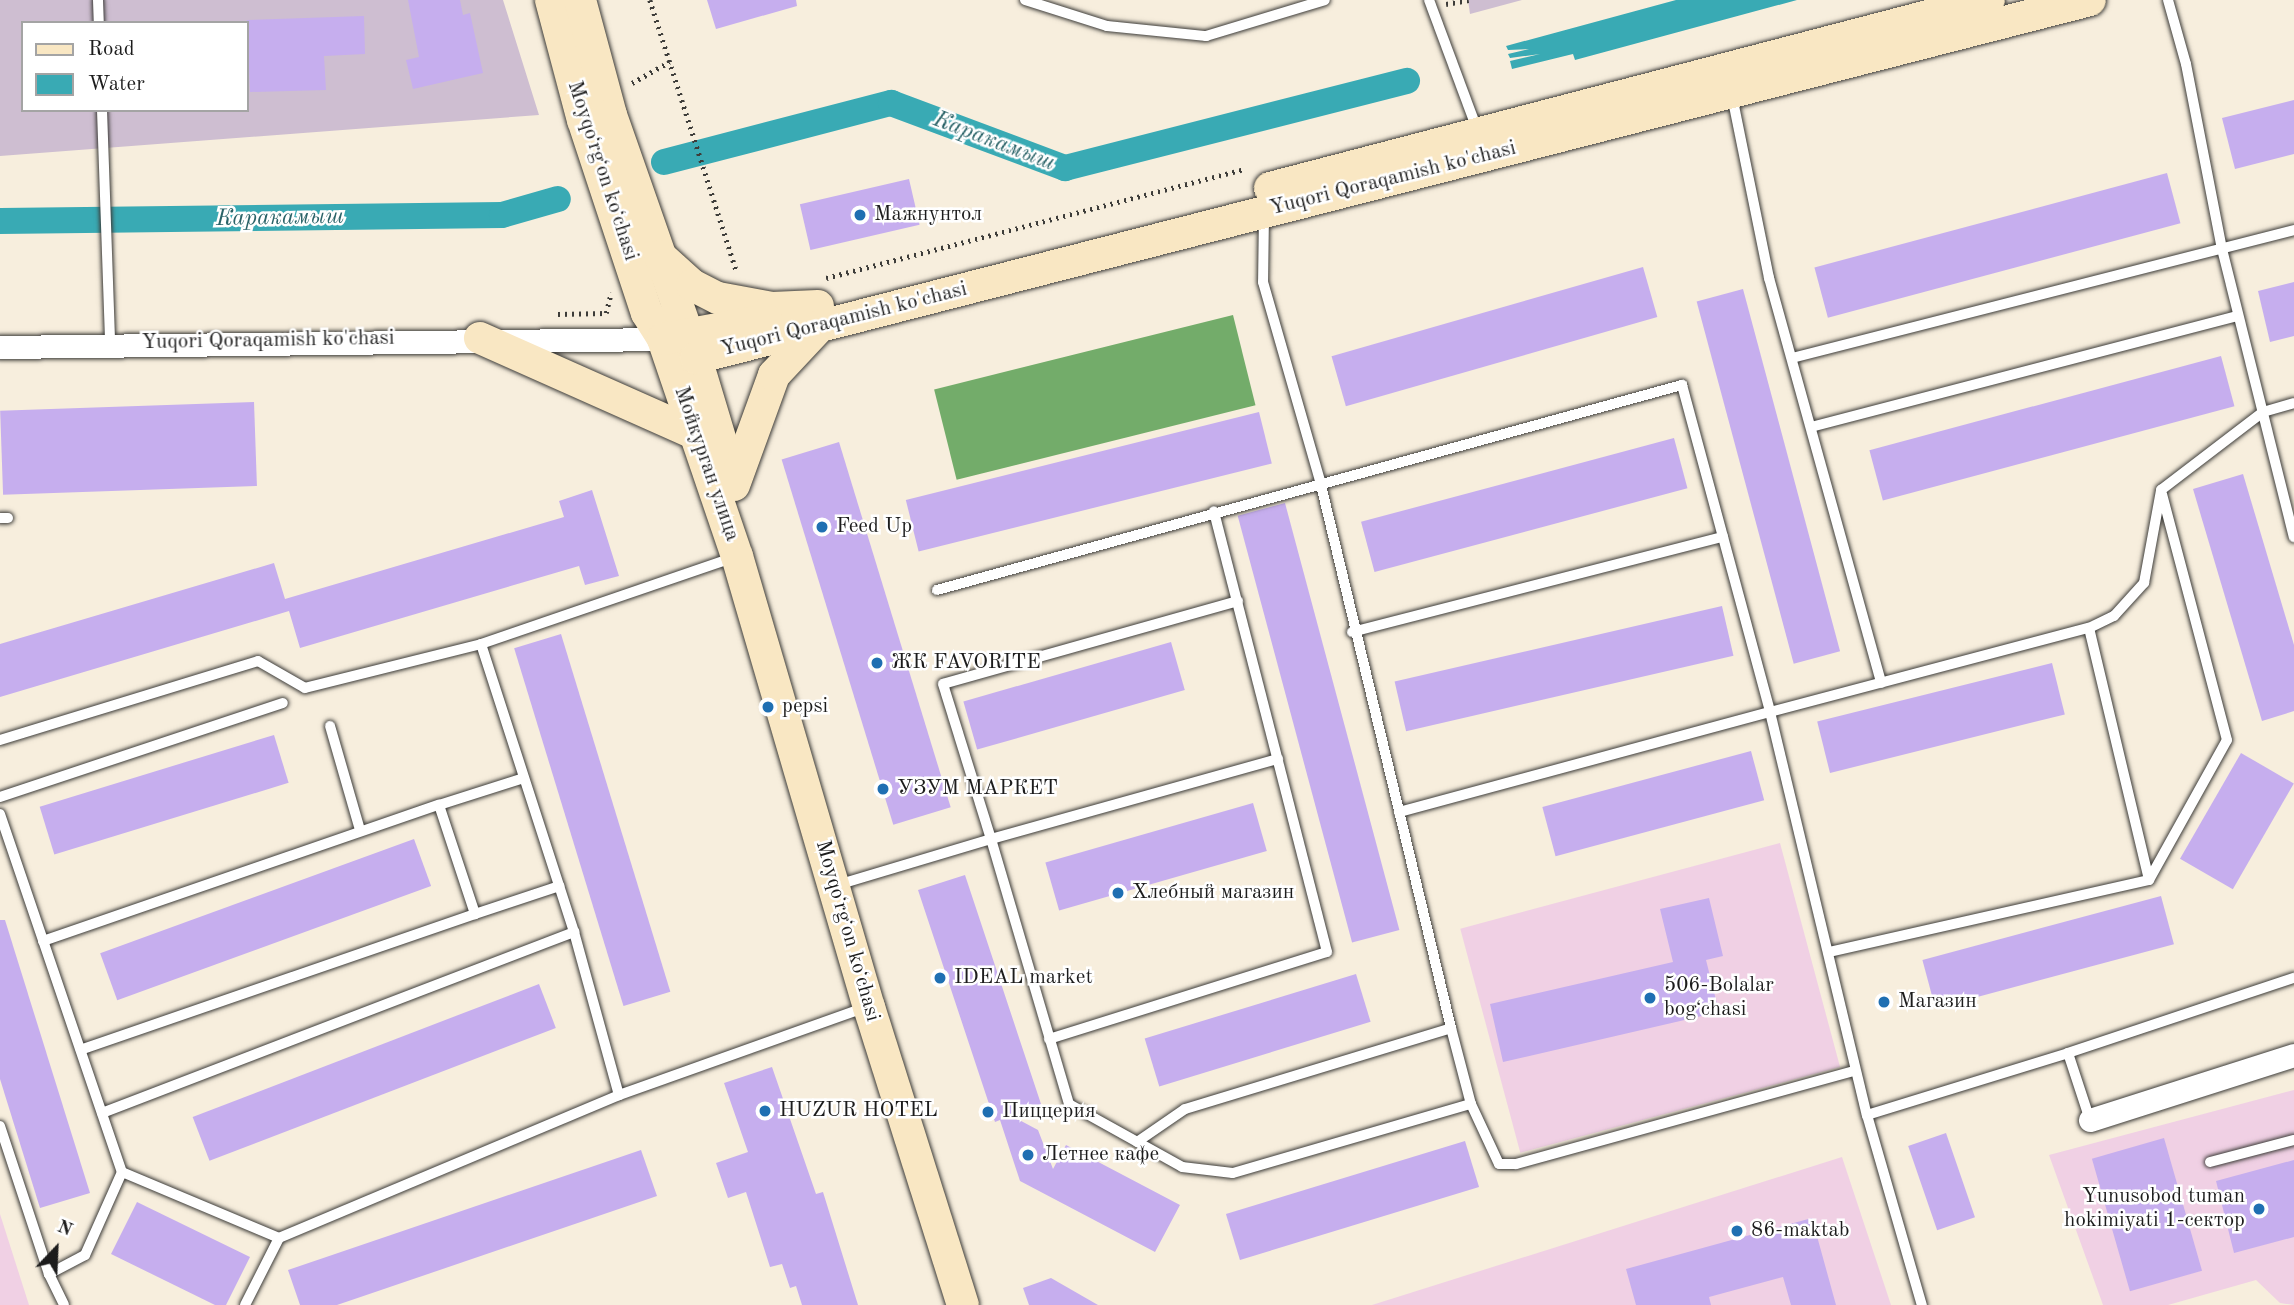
<!DOCTYPE html>
<meta charset="utf-8">
<style>
body{margin:0}
#map{position:relative;width:2294px;height:1305px;overflow:hidden;background:#f7eedd;font-family:"Old Standard TT",serif}
div>[style]{position:absolute}
[style*='--x']{left:calc(var(--x)*1px);top:calc(var(--y)*1px);width:calc(var(--w)*1px);rotate:calc(var(--a)*1deg)}
.built>*{inset:0;background:#f0d0e4;transform-origin:0 0}
.industrial>*{inset:0;background:#cebed1}
.forest>*{inset:0;background:#73ac6a;transform-origin:0 0}
.water>*{inset:0;background:#39aab4}
.canal>*{height:26px;margin:-13px;padding:0 13px;transform-origin:13px;border-radius:13px;background:#39aab4}
.building>*{inset:0;background:#c6aeee;transform-origin:0 0}
.path>*{height:4.5px;margin-top:-2.25px;transform-origin:0;background:repeating-linear-gradient(90deg,#3d3c39 0 2px,transparent 0 7px)}
.roads{filter:drop-shadow(0 0 2px #3d3c39) drop-shadow(0 0 2px #3d3c39)}
.lane>*{height:10px;margin:-5px;padding:0 5px;transform-origin:5px;border-radius:5px;background:#fff}
.street>*{height:23px;margin:-11.5px;padding:0 11.5px;transform-origin:11.5px;border-radius:11.5px;background:#fff}
.secondary>*{height:32px;margin:-16px;padding:0 16px;transform-origin:16px;border-radius:16px;background:#f9e7c3}
.dots>*{width:19px;height:19px;translate:-50% -50%;box-sizing:border-box;border:4px solid #fff;border-radius:50%}
span{translate:-50% -50%;white-space:nowrap;text-align:center;line-height:1.15;-webkit-text-stroke:5px #fff;paint-order:stroke}
.street-label{font-size:21px;color:#1c1c1c}
.poi-label{font-size:21px;color:#1c1c1c}
.left{translate:0 -50%;text-align:left}
.right{translate:-100% -50%;text-align:right}
.water-label{font-size:23px;color:#2a6368;font-style:italic}
.legend{position:absolute;left:21px;top:21px;width:228px;height:91px;box-sizing:border-box;background:#fff;border:2px solid #a4a4a4;margin:0;padding:9px 12px;list-style:none;font-size:21px;color:#1c1c1c}
.legend li{display:flex;align-items:center;gap:14px;height:35px}
.legend b{width:35px;border:2px solid #a4a4a4}
.north{position:absolute;left:21px;top:1214px;width:70px;height:70px;-webkit-text-stroke:5px #fff;paint-order:stroke;rotate:23deg;font-size:19px;font-weight:700;line-height:28px;text-align:center;color:#1c1c1c}
.north::after{content:'';display:block;margin:auto;width:24px;height:32px;background:#1c1c1c;clip-path:polygon(50% 0,100% 100%,50% 72%,0 100%)}
</style>
<div id="map">
<div class="built">
<div style="left:1780px;top:843px;width:232px;height:331px;rotate:75deg"></div>
<div style="clip-path:polygon(2294px 1090px,2294px 1305px,2280px 1303px,2256px 1280px,2168px 1305px,2103px 1305px,2049px 1155px)"></div>
<div style="clip-path:polygon(1842px 1157px,1891px 1305px,1372px 1305px)"></div>
<div style="clip-path:polygon(0 1214px,29px 1305px,0 1305px)"></div>
</div>
<div class="industrial">
<div style="clip-path:polygon(evenodd,0 0,503px 0,539px 115px,0 156px,0 0,23px 23px,247px 23px,247px 110px,23px 110px,23px 23px)"></div>
<div style="clip-path:polygon(1468px 0,1522px 0,1470px 14px)"></div>
</div>
<div class="forest">
<div style="left:1233px;top:315px;width:93px;height:308px;rotate:76deg"></div>
</div>
<div class="water">
<div style="clip-path:polygon(1676px 0,1797px 0,1575px 60px,1573px 54px,1512px 69px,1510px 61px,1540px 54px,1510px 58px,1508px 54px,1529px 49px,1508px 50px,1506px 46px)"></div>
</div>
<div class="canal">
<div style="--x:664;--y:162;--w:235;--a:-14.6"></div>
<div style="--x:891;--y:103;--w:186;--a:20.5"></div>
<div style="--x:1065;--y:168;--w:353;--a:-14.3"></div>
<div style="--x:0;--y:221;--w:502;--a:-0.68"></div>
<div style="--x:502;--y:215;--w:58;--a:-15.9"></div>
</div>
<div class="building">
<div style="clip-path:polygon(408px 0,460px 0,463px 15px,470px 13px,483px 73px,413px 89px,406px 60px,419px 57px)"></div>
<div style="clip-path:polygon(707px 0,796px 0,797px 6px,716px 29px)"></div>
<div style="clip-path:polygon(364px 16px,365px 54px,324px 56px,326px 90px,250px 92px,247px 20px)"></div>
<div style="clip-path:polygon(2294px 100px,2294px 154px,2235px 169px,2222px 118px)"></div>
<div style="left:2167px;top:173px;width:52px;height:365px;rotate:75deg"></div>
<div style="left:909px;top:179px;width:47px;height:112px;rotate:77deg"></div>
<div style="left:1643px;top:267px;width:52px;height:324px;rotate:74deg"></div>
<div style="clip-path:polygon(2294px 282px,2294px 336px,2270px 342px,2258px 291px)"></div>
<div style="left:1743px;top:289px;width:375px;height:48px;rotate:75deg"></div>
<div style="left:2221px;top:356px;width:52px;height:364px;rotate:75deg"></div>
<div style="left:254px;top:402px;width:84px;height:254px;rotate:88deg"></div>
<div style="left:1259px;top:412px;width:53px;height:364px;rotate:76deg"></div>
<div style="left:1674px;top:438px;width:52px;height:324px;rotate:75deg"></div>
<div style="left:839px;top:442px;width:382px;height:60px;rotate:73deg"></div>
<div style="clip-path:polygon(2243px 474px,2294px 645px,2294px 711px,2262px 721px,2193px 489px)"></div>
<div style="clip-path:polygon(592px 490px,619px 576px,585px 585px,579px 566px,300px 648px,289px 611px,0 697px,0 644px,274px 563px,285px 599px,564px 517px,559px 501px)"></div>
<div style="left:1285px;top:503px;width:442px;height:49px;rotate:75deg"></div>
<div style="left:1722px;top:606px;width:51px;height:336px;rotate:77deg"></div>
<div style="left:561px;top:634px;width:374px;height:49px;rotate:73deg"></div>
<div style="left:1171px;top:642px;width:50px;height:216px;rotate:74deg"></div>
<div style="left:2052px;top:663px;width:53px;height:242px;rotate:76deg"></div>
<div style="left:274px;top:735px;width:50px;height:245px;rotate:73deg"></div>
<div style="left:1751px;top:751px;width:51px;height:216px;rotate:75deg"></div>
<div style="left:2241px;top:753px;width:61px;height:122px;rotate:30deg"></div>
<div style="left:1253px;top:803px;width:50px;height:216px;rotate:74deg"></div>
<div style="left:414px;top:839px;width:50px;height:334px;rotate:70deg"></div>
<div style="clip-path:polygon(965px 875px,1042px 1107px,1012px 1116px,1038px 1130px,1053px 1169px,1066px 1145px,1180px 1205px,1155px 1252px,1020px 1181px,1000px 1120px,995px 1122px,918px 890px)"></div>
<div style="left:2161px;top:896px;width:50px;height:247px;rotate:75deg"></div>
<div style="clip-path:polygon(1709px 898px,1723px 956px,1706px 960px,1719px 1012px,1503px 1062px,1490px 1004px,1673px 962px,1660px 909px)"></div>
<div style="clip-path:polygon(0 920px,5px 920px,90px 1193px,40px 1208px,0 1079px)"></div>
<div style="left:1356px;top:974px;width:50px;height:221px;rotate:73deg"></div>
<div style="left:539px;top:984px;width:47px;height:371px;rotate:69deg"></div>
<div style="clip-path:polygon(772px 1067px,816px 1194px,823px 1192px,858px 1305px,802px 1305px,796px 1286px,790px 1288px,782px 1264px,770px 1267px,746px 1192px,728px 1198px,716px 1163px,748px 1152px,724px 1083px)"></div>
<div style="left:1946px;top:1133px;width:89px;height:40px;rotate:71deg"></div>
<div style="left:2164px;top:1138px;width:138px;height:75px;rotate:74deg"></div>
<div style="left:1465px;top:1141px;width:48px;height:250px;rotate:73deg"></div>
<div style="clip-path:polygon(641px 1150px,657px 1196px,337px 1305px,300px 1305px,288px 1270px)"></div>
<div style="clip-path:polygon(2294px 1160px,2294px 1237px,2234px 1253px,2216px 1181px)"></div>
<div style="clip-path:polygon(137px 1202px,250px 1257px,226px 1305px,215px 1305px,111px 1254px)"></div>
<div style="clip-path:polygon(1812px 1218px,1836px 1305px,1791px 1305px,1783px 1277px,1709px 1297px,1711px 1305px,1636px 1305px,1626px 1269px)"></div>
<div style="clip-path:polygon(1051px 1278px,1098px 1305px,1029px 1305px,1023px 1288px)"></div>
</div>
<div class="path">
<div style="--x:650;--y:0;--w:286;--a:72.3"></div>
<div style="--x:1446;--y:4;--w:23;--a:-10"></div>
<div style="--x:632;--y:83;--w:43;--a:-29.6"></div>
<div style="--x:826;--y:278;--w:433;--a:-14.6"></div>
<div style="--x:558;--y:314;--w:48;--a:-1.2"></div>
<div style="--x:606;--y:313;--w:21;--a:-76"></div>
</div>
<div class="roads">
<div class="lane">
<div style="--x:98;--y:0;--w:23;--a:88"></div>
<div style="--x:1025;--y:0;--w:86;--a:17.6"></div>
<div style="--x:1107;--y:26;--w:100;--a:5.8"></div>
<div style="--x:1206;--y:36;--w:124;--a:-16.8"></div>
<div style="--x:1429;--y:0;--w:138;--a:69.6"></div>
<div style="--x:2168;--y:0;--w:66;--a:74.3"></div>
<div style="--x:2186;--y:64;--w:188;--a:79"></div>
<div style="--x:2222;--y:249;--w:297;--a:76"></div>
<div style="--x:1732;--y:96;--w:186;--a:78.5"></div>
<div style="--x:1769;--y:278;--w:420;--a:74.5"></div>
<div style="--x:102;--y:110;--w:233;--a:88"></div>
<div style="--x:1264;--y:214;--w:68;--a:90.8"></div>
<div style="--x:1263;--y:282;--w:207;--a:74"></div>
<div style="--x:1320;--y:481;--w:562;--a:76.53"></div>
<div style="--x:1451;--y:1028;--w:79;--a:75.3"></div>
<div style="--x:1471;--y:1104;--w:66;--a:65"></div>
<div style="--x:1499;--y:1164;--w:17;--a:0"></div>
<div style="--x:1516;--y:1164;--w:351;--a:-15.4"></div>
<div style="--x:1792;--y:358;--w:518;--a:-14.3"></div>
<div style="--x:1811;--y:427;--w:441;--a:-14.6"></div>
<div style="--x:0;--y:518;--w:8;--a:0"></div>
<div style="--x:937;--y:590;--w:773;--a:-15.39"></div>
<div style="--x:1682;--y:385;--w:339;--a:74.9"></div>
<div style="--x:1770;--y:712;--w:330;--a:-14.8"></div>
<div style="--x:2089;--y:628;--w:28;--a:-26"></div>
<div style="--x:2114;--y:616;--w:45;--a:-47.7"></div>
<div style="--x:2144;--y:583;--w:95;--a:-79.6"></div>
<div style="--x:2161;--y:490;--w:128;--a:-37.4"></div>
<div style="--x:2263;--y:412;--w:32;--a:-16"></div>
<div style="--x:1238;--y:601;--w:306;--a:164.3"></div>
<div style="--x:943;--y:684;--w:162;--a:72.8"></div>
<div style="--x:991;--y:839;--w:298;--a:-15.6"></div>
<div style="--x:2089;--y:628;--w:259;--a:76.6"></div>
<div style="--x:1352;--y:632;--w:383;--a:-14.4"></div>
<div style="--x:481;--y:644;--w:303;--a:72.1"></div>
<div style="--x:574;--y:932;--w:169;--a:74.6"></div>
<div style="--x:330;--y:726;--w:108;--a:73.9"></div>
<div style="--x:0;--y:740;--w:270;--a:-17"></div>
<div style="--x:258;--y:661;--w:54;--a:29.9"></div>
<div style="--x:305;--y:688;--w:181;--a:-14"></div>
<div style="--x:481;--y:644;--w:268;--a:-18.9"></div>
<div style="--x:0;--y:797;--w:298;--a:-18.4"></div>
<div style="--x:439;--y:805;--w:89;--a:-17.6"></div>
<div style="--x:1399;--y:812;--w:384;--a:-15.1"></div>
<div style="--x:1770;--y:712;--w:415;--a:76.5"></div>
<div style="--x:1867;--y:1115;--w:210;--a:-17.1"></div>
<div style="--x:2068;--y:1053;--w:71;--a:71.8"></div>
<div style="--x:0;--y:814;--w:378;--a:71.2"></div>
<div style="--x:122;--y:1172;--w:91;--a:114"></div>
<div style="--x:85;--y:1255;--w:41;--a:152.2"></div>
<div style="--x:837;--y:885;--w:161;--a:-16.6"></div>
<div style="--x:991;--y:839;--w:276;--a:73.6"></div>
<div style="--x:1069;--y:1104;--w:129;--a:29.1"></div>
<div style="--x:1182;--y:1167;--w:51;--a:6.7"></div>
<div style="--x:1233;--y:1173;--w:248;--a:-16.2"></div>
<div style="--x:475;--y:914;--w:89;--a:-18.4"></div>
<div style="--x:43;--y:941;--w:419;--a:-19"></div>
<div style="--x:439;--y:805;--w:115;--a:71.7"></div>
<div style="--x:475;--y:914;--w:417;--a:161"></div>
<div style="--x:1829;--y:952;--w:328;--a:-12.7"></div>
<div style="--x:2149;--y:880;--w:160;--a:-60.9"></div>
<div style="--x:2227;--y:740;--w:254;--a:-104.8"></div>
<div style="--x:1049;--y:1039;--w:291;--a:-17.4"></div>
<div style="--x:1327;--y:952;--w:455;--a:-104.4"></div>
<div style="--x:2068;--y:1053;--w:238;--a:-18.4"></div>
<div style="--x:102;--y:1113;--w:506;--a:-20.98"></div>
<div style="--x:1867;--y:1115;--w:198;--a:73.9"></div>
<div style="--x:0;--y:1126;--w:156;--a:71.7"></div>
<div style="--x:49;--y:1274;--w:34;--a:64"></div>
<div style="--x:1137;--y:1142;--w:58;--a:-34.5"></div>
<div style="--x:1185;--y:1109;--w:278;--a:-16.9"></div>
<div style="--x:2210;--y:1162;--w:87;--a:-14.7"></div>
<div style="--x:122;--y:1172;--w:170;--a:22.8"></div>
<div style="--x:245;--y:1305;--w:75;--a:-63.1"></div>
<div style="--x:279;--y:1238;--w:369;--a:-22.8"></div>
<div style="--x:619;--y:1095;--w:262;--a:-19.6"></div>
</div>
<div class="street">
<div style="--x:0;--y:347;--w:663;--a:-0.69"></div>
<div style="--x:2090;--y:1120;--w:214;--a:-17.7"></div>
</div>
<div class="secondary">
<div style="--x:551;--y:0;--w:124;--a:75.1"></div>
<div style="--x:583;--y:120;--w:203;--a:71.7"></div>
<div style="--x:647;--y:313;--w:31;--a:58"></div>
<div style="--x:663;--y:339;--w:229;--a:71.2"></div>
<div style="--x:737;--y:556;--w:470;--a:73.7"></div>
<div style="--x:869;--y:1007;--w:312;--a:72.5"></div>
<div style="--x:580;--y:0;--w:119;--a:74.9"></div>
<div style="--x:611;--y:115;--w:257;--a:70.7"></div>
<div style="--x:696;--y:358;--w:115;--a:73.3"></div>
<div style="--x:1270;--y:188;--w:743;--a:-14.65"></div>
<div style="--x:660;--y:256;--w:43;--a:42.2"></div>
<div style="--x:692;--y:285;--w:29;--a:27"></div>
<div style="--x:718;--y:298;--w:55;--a:10.5"></div>
<div style="--x:772;--y:308;--w:46;--a:-2.5"></div>
<div style="--x:480;--y:338;--w:236;--a:24"></div>
<div style="--x:663;--y:339;--w:105;--a:-10.5"></div>
<div style="--x:696;--y:358;--w:1439;--a:-14.4"></div>
<div style="--x:734;--y:485;--w:117;--a:-70"></div>
<div style="--x:774;--y:375;--w:67;--a:-46.8"></div>
</div>
</div>
<div class="dots">
<div style="left:860px;top:215px;background:#1f6fb2"></div>
<div style="left:822px;top:527px;background:#1f6fb2"></div>
<div style="left:877px;top:663px;background:#1f6fb2"></div>
<div style="left:768px;top:707px;background:#1f6fb2"></div>
<div style="left:883px;top:789px;background:#1f6fb2"></div>
<div style="left:1118px;top:893px;background:#1f6fb2"></div>
<div style="left:940px;top:978px;background:#1f6fb2"></div>
<div style="left:1650px;top:998px;background:#1f6fb2"></div>
<div style="left:1884px;top:1002px;background:#1f6fb2"></div>
<div style="left:765px;top:1111px;background:#1f6fb2"></div>
<div style="left:988px;top:1112px;background:#1f6fb2"></div>
<div style="left:1028px;top:1155px;background:#1f6fb2"></div>
<div style="left:2259px;top:1209px;background:#1f6fb2"></div>
<div style="left:1737px;top:1231px;background:#1f6fb2"></div>
</div>
<div class="street-label">
<span style="left:602px;top:171px;rotate:72deg">Moyqoʻrgʻon koʻchasi</span>
<span style="left:1393px;top:179px;rotate:-14deg">Yuqori Qoraqamish ko'chasi</span>
<span style="left:844px;top:320px;rotate:-14deg">Yuqori Qoraqamish ko'chasi</span>
<span style="left:268px;top:341px;rotate:-1deg">Yuqori Qoraqamish ko'chasi</span>
<span style="left:706px;top:464px;rotate:71deg">Мойкурган улица</span>
<span style="left:847px;top:931px;rotate:74deg">Moyqoʻrgʻon koʻchasi</span>
</div>
<div class="poi-label">
<span class="left" style="left:874px;top:215px">Мажнунтол</span>
<span class="left" style="left:836px;top:527px">Feed Up</span>
<span class="left" style="left:891px;top:663px">ЖК FAVORITE</span>
<span class="left" style="left:782px;top:707px">pepsi</span>
<span class="left" style="left:897px;top:789px">УЗУМ МАРКЕТ</span>
<span class="left" style="left:1132px;top:893px">Хлебный магазин</span>
<span class="left" style="left:954px;top:978px">IDEAL market</span>
<span class="left" style="left:1664px;top:998px">506-Bolalar<br>bogʻchasi</span>
<span class="left" style="left:1898px;top:1002px">Магазин</span>
<span class="left" style="left:779px;top:1111px">HUZUR HOTEL</span>
<span class="left" style="left:1002px;top:1112px">Пиццерия</span>
<span class="left" style="left:1042px;top:1155px">Летнее кафе</span>
<span class="right" style="left:2245px;top:1209px">Yunusobod tuman<br>hokimiyati 1-сектор</span>
<span class="left" style="left:1751px;top:1231px">86-maktab</span>
</div>
<div class="water-label">
<span style="left:994px;top:142px;rotate:21deg">Каракамыш</span>
<span style="left:280px;top:218px;rotate:-1deg">Каракамыш</span>
</div>
<ul class="legend">
<li><b style="height:9px;background:#f9e7c3"></b>Road</li>
<li><b style="height:19px;background:#39aab4"></b>Water</li>
</ul>
<div class="north">N</div>
</div>
